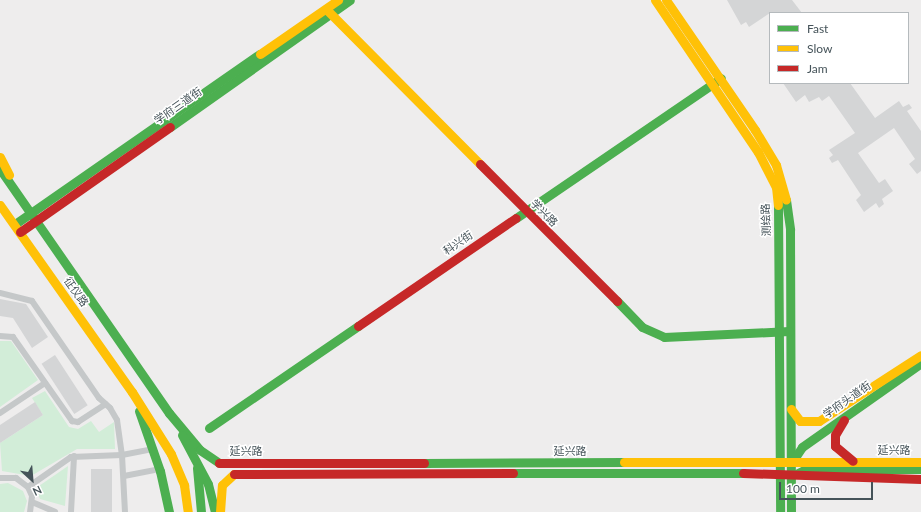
<!DOCTYPE html>
<meta charset="utf-8">
<style>
body{margin:0}
#map{position:relative;width:921px;height:512px;overflow:hidden;background:#eeeded;font-family:Lato,"Noto Sans SC",sans-serif}
div>[style]{position:absolute}
[style*='--x']{left:calc(var(--x)*1px);top:calc(var(--y)*1px);width:calc(var(--w)*1px);rotate:calc(var(--a)*1deg)}
.green>*{inset:0;background:#d2edd8}
.building>*{inset:0;background:#d4d5d6;transform-origin:0 0}
.street>*{height:6px;margin:-3px;padding:0 3px;transform-origin:3px;border-radius:3px;background:#c5c8c9}
.fast>*{height:9px;margin:-4.5px;padding:0 4.5px;transform-origin:4.5px;border-radius:4.5px;background:#4caf50}
.slow>*{height:9px;margin:-4.5px;padding:0 4.5px;transform-origin:4.5px;border-radius:4.5px;background:#ffc107}
.jam>*{height:9px;margin:-4.5px;padding:0 4.5px;transform-origin:4.5px;border-radius:4.5px;background:#c62828}
span{translate:-50% -50%;white-space:nowrap;text-align:center;line-height:1.15;-webkit-text-stroke:3px #fff;paint-order:stroke}
.street-label{font-size:11px;color:#455359}
.legend{position:absolute;left:769px;top:12px;width:140px;height:72px;box-sizing:border-box;background:#fff;border:1px solid #b5babd;margin:0;padding:5px 7px;list-style:none;font-size:12px;color:#455359}
.legend li{display:flex;align-items:center;gap:8px;height:20px}
.legend b{width:20px;border:1px solid #b5babd}
.north{position:absolute;left:12px;top:460px;width:40px;height:40px;-webkit-text-stroke:3px #fff;paint-order:stroke;rotate:154deg;font-size:11px;font-weight:700;line-height:16px;text-align:center;color:#455359}
.north::after{content:'';display:block;margin:auto;width:14px;height:18px;background:#455359;clip-path:polygon(50% 0,100% 100%,50% 72%,0 100%)}
.scale{position:absolute;left:779px;top:482px;width:94px;height:18px;box-sizing:border-box;border:2px solid #455359;border-top:0;padding-left:5px;font-size:12px;line-height:14px;white-space:nowrap;color:#455359;-webkit-text-stroke:3px #fff;paint-order:stroke}
</style>
<div id="map">
<div class="green">
<div style="clip-path:polygon(0 341px,11px 341px,38px 380px,0 407px)"></div>
<div style="clip-path:polygon(45px 391px,69px 427px,78px 429px,91px 421px,99px 432px,114px 422px,115px 449px,77px 449px,31px 476px,2px 471px,0 443px,43px 415px,32px 398px)"></div>
<div style="clip-path:polygon(68px 466px,65px 506px,40px 499px,36px 488px)"></div>
<div style="clip-path:polygon(8px 483px,23px 491px,27px 501px,24px 512px,0 512px,0 484px)"></div>
</div>
<div class="building">
<div style="clip-path:polygon(727px 0,792px 0,802px 13px,770px 13px,749px 27px,746px 22px,741px 25px)"></div>
<div style="clip-path:polygon(783px 83px,850px 83px,875px 118px,899px 101px,903px 107px,909px 104px,912px 108px,907px 111px,921px 131px,921px 171px,917px 174px,909px 164px,915px 159px,894px 128px,858px 153px,879px 183px,885px 179px,893px 191px,882px 199px,884px 204px,879px 208px,876px 203px,864px 212px,856px 200px,861px 195px,838px 160px,832px 163px,829px 158px,833px 155px,829px 150px,855px 133px,829px 96px,822px 101px,819px 97px,809px 102px,805px 95px,796px 102px)"></div>
<div style="clip-path:polygon(0 299px,26px 304px,48px 337px,32px 348px,13px 318px,0 316px)"></div>
<div style="left:55px;top:355px;width:60px;height:16px;rotate:57deg"></div>
<div style="clip-path:polygon(35px 402px,43px 415px,0 443px,0 425px)"></div>
<div style="left:91px;top:469px;width:21px;height:43px"></div>
</div>
<div class="street">
<div style="--x:0;--y:293;--w:33;--a:14"></div>
<div style="--x:32;--y:301;--w:118;--a:55.4"></div>
<div style="--x:99;--y:398;--w:15;--a:42"></div>
<div style="--x:110;--y:408;--w:14;--a:60"></div>
<div style="--x:117;--y:420;--w:35;--a:82"></div>
<div style="--x:122;--y:455;--w:31;--a:-11"></div>
<div style="--x:0;--y:336;--w:13;--a:4"></div>
<div style="--x:13;--y:337;--w:103;--a:54.9"></div>
<div style="--x:72;--y:421;--w:6;--a:9"></div>
<div style="--x:78;--y:422;--w:33;--a:-33"></div>
<div style="--x:0;--y:413;--w:54;--a:-33.7"></div>
<div style="--x:124;--y:476;--w:36;--a:-11"></div>
<div style="--x:0;--y:478;--w:16;--a:0"></div>
<div style="--x:16;--y:478;--w:15;--a:37"></div>
<div style="--x:28;--y:487;--w:10;--a:66"></div>
<div style="--x:32;--y:496;--w:16;--a:97"></div>
<div style="--x:28;--y:487;--w:52;--a:-34.9"></div>
<div style="--x:71;--y:457;--w:51;--a:-2.2"></div>
<div style="--x:122;--y:455;--w:57;--a:87"></div>
<div style="--x:32;--y:502;--w:25;--a:23"></div>
<div style="--x:71;--y:512;--w:56;--a:-86.9"></div>
</div>
<div class="fast">
<div style="--x:170;--y:127;--w:220;--a:-35.2"></div>
<div style="--x:0;--y:169;--w:297;--a:55.3"></div>
<div style="--x:169;--y:413;--w:48;--a:50"></div>
<div style="--x:200;--y:450;--w:23;--a:34"></div>
<div style="--x:786;--y:200;--w:30;--a:82"></div>
<div style="--x:790;--y:230;--w:282;--a:89.8"></div>
<div style="--x:778;--y:205;--w:307;--a:89.6"></div>
<div style="--x:516;--y:218;--w:248;--a:-34.3"></div>
<div style="--x:15;--y:224;--w:298;--a:-34.8"></div>
<div style="--x:617;--y:301;--w:36;--a:46"></div>
<div style="--x:642;--y:327;--w:24;--a:24"></div>
<div style="--x:664;--y:337;--w:125;--a:-2.7"></div>
<div style="--x:139;--y:411;--w:64;--a:70.7"></div>
<div style="--x:160;--y:471;--w:42;--a:77.6"></div>
<div style="--x:209;--y:428;--w:181;--a:-34.4"></div>
<div style="--x:182;--y:435;--w:55;--a:62"></div>
<div style="--x:208;--y:484;--w:29;--a:76"></div>
<div style="--x:792;--y:462;--w:18;--a:-56"></div>
<div style="--x:802;--y:447;--w:146;--a:-35.2"></div>
<div style="--x:424;--y:463;--w:200;--a:-0.3"></div>
<div style="--x:197;--y:468;--w:44;--a:84.8"></div>
<div style="--x:513;--y:473;--w:230;--a:0"></div>
<div style="--x:798;--y:473;--w:9;--a:-27"></div>
<div style="--x:806;--y:469;--w:115;--a:0"></div>
</div>
<div class="slow">
<div style="--x:655;--y:0;--w:184;--a:55.9"></div>
<div style="--x:758;--y:152;--w:39;--a:63"></div>
<div style="--x:776;--y:187;--w:18;--a:84"></div>
<div style="--x:666;--y:0;--w:158;--a:55.6"></div>
<div style="--x:755;--y:130;--w:41;--a:59"></div>
<div style="--x:776;--y:165;--w:36;--a:74"></div>
<div style="--x:326;--y:9;--w:218;--a:45.2"></div>
<div style="--x:260;--y:54;--w:95;--a:-34.7"></div>
<div style="--x:0;--y:157;--w:20;--a:63"></div>
<div style="--x:0;--y:205;--w:229;--a:54.8"></div>
<div style="--x:132;--y:392;--w:73;--a:57.8"></div>
<div style="--x:171;--y:454;--w:34;--a:67"></div>
<div style="--x:184;--y:485;--w:27;--a:82"></div>
<div style="--x:791;--y:409;--w:15;--a:53"></div>
<div style="--x:800;--y:421;--w:19;--a:0"></div>
<div style="--x:819;--y:421;--w:121;--a:-32.9"></div>
<div style="--x:624;--y:462;--w:297;--a:0"></div>
<div style="--x:220;--y:512;--w:27;--a:-86"></div>
<div style="--x:222;--y:485;--w:16;--a:-43"></div>
</div>
<div class="jam">
<div style="--x:480;--y:164;--w:194;--a:45"></div>
<div style="--x:20;--y:232;--w:183;--a:-35"></div>
<div style="--x:358;--y:326;--w:191;--a:-34.4"></div>
<div style="--x:844;--y:420;--w:17;--a:121"></div>
<div style="--x:835;--y:435;--w:11;--a:90"></div>
<div style="--x:835;--y:446;--w:23;--a:40"></div>
<div style="--x:219;--y:463;--w:205;--a:0"></div>
<div style="--x:743;--y:473;--w:178;--a:1.9"></div>
<div style="--x:234;--y:474;--w:279;--a:-0.2"></div>
</div>
<div class="street-label">
<span style="left:178px;top:106px;rotate:-35deg">学府三道街</span>
<span style="left:544px;top:213px;rotate:45deg">学兴路</span>
<span style="left:766px;top:220px;rotate:-93deg">测绘路</span>
<span style="left:458px;top:243px;rotate:-34deg">科兴街</span>
<span style="left:76px;top:292px;rotate:55deg">征仪路</span>
<span style="left:847px;top:400px;rotate:-35deg">学府头道街</span>
<span style="left:894px;top:450px">延兴路</span>
<span style="left:246px;top:451px">延兴路</span>
<span style="left:570px;top:451px">延兴路</span>
</div>
<ul class="legend">
<li><b style="height:5px;background:#4caf50"></b>Fast</li>
<li><b style="height:5px;background:#ffc107"></b>Slow</li>
<li><b style="height:5px;background:#c62828"></b>Jam</li>
</ul>
<div class="north">N</div>
<div class="scale">100 m</div>
</div>
